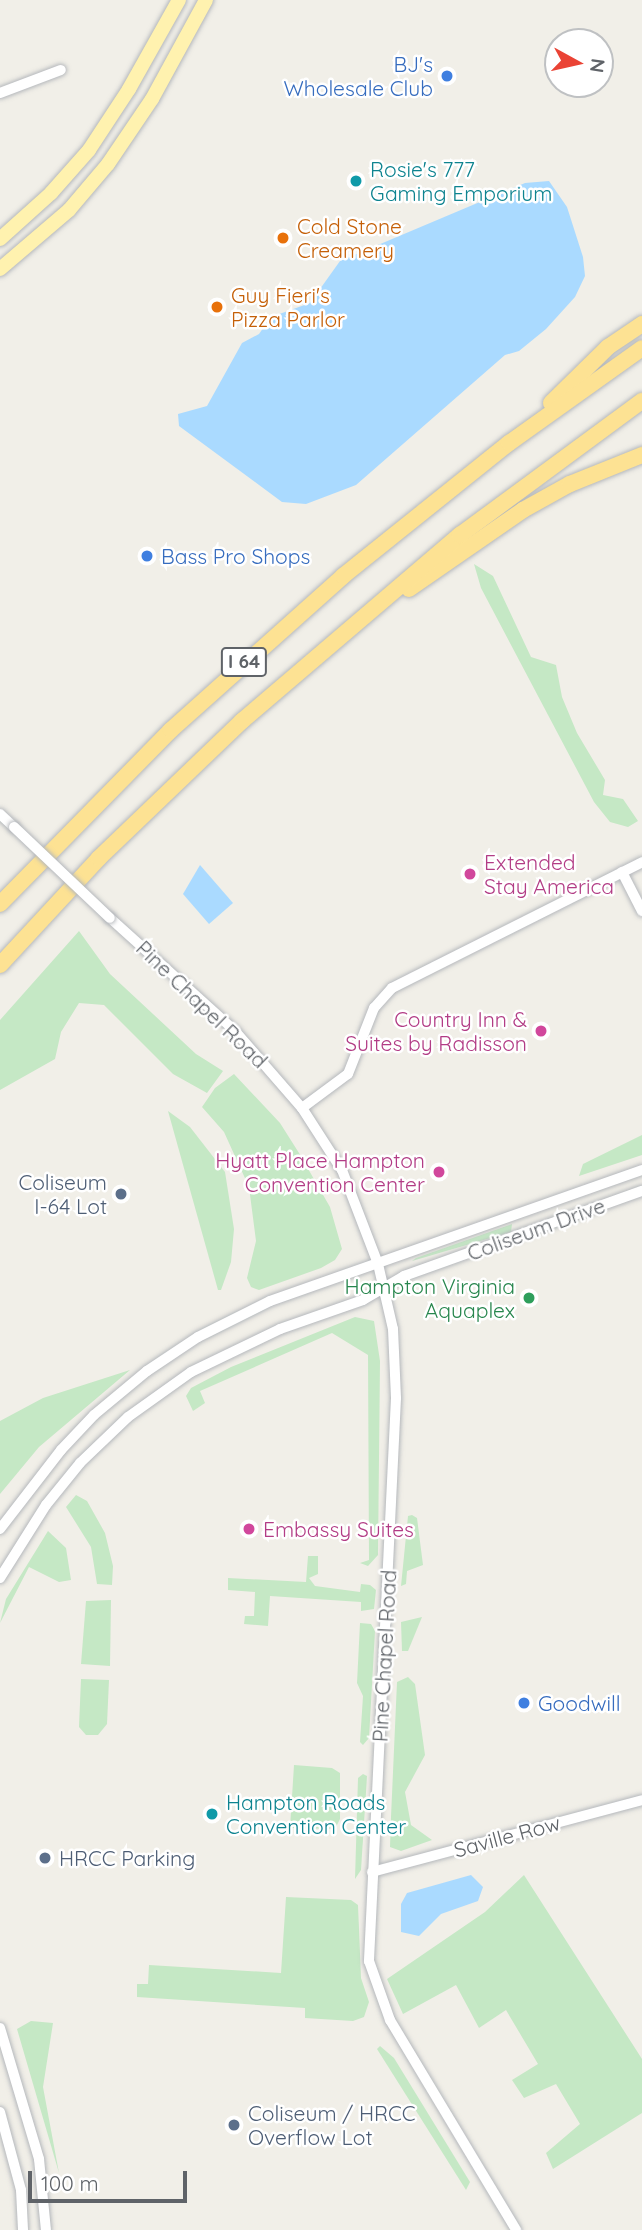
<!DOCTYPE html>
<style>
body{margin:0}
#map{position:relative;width:642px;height:2230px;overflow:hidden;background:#f1efe8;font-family:Quicksand,sans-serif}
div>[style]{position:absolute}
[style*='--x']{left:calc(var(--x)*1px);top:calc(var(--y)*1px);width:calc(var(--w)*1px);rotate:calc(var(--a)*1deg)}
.green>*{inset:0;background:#c5e8c5}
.water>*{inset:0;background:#aadaff}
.roads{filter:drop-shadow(0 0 2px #b5b8bc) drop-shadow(0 0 2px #b5b8bc)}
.minor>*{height:10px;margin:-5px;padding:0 5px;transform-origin:5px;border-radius:5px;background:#fff}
.major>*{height:14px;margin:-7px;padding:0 7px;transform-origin:7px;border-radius:7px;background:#fff2af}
.highway>*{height:16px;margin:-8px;padding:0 8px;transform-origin:8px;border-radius:8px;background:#fde293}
.bridges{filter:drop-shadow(0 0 2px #b5b8bc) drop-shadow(0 0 2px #b5b8bc)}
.minor-bridge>*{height:10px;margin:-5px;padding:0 5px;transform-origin:5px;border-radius:5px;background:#fff}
.dots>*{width:19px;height:19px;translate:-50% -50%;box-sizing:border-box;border:4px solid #fff;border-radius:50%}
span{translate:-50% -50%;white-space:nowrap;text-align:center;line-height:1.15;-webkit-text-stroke:5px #fff;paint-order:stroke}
.shield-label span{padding:2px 5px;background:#fff;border:2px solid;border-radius:5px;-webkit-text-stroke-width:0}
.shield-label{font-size:19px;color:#5f6368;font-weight:700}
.shop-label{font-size:21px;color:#366cbe}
.right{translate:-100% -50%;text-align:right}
.left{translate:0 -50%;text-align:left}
.culture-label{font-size:21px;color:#0d838f}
.food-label{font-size:21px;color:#c56008}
.hotel-label{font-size:21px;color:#b23c85}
.street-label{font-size:21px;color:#5f6368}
.service-label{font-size:21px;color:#4e5e75}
.leisure-label{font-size:21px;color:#27864d}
.north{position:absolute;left:544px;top:28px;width:70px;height:70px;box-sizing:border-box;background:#fff;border:2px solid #bfc1c3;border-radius:50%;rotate:98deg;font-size:19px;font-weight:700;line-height:28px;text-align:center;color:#5f6368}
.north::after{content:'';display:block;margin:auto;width:24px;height:32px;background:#ea4335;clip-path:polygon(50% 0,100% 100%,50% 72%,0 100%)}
.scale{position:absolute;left:28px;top:2171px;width:159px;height:32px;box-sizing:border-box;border:4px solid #5f6368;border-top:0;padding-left:9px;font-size:21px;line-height:24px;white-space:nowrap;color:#5f6368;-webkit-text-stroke:5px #fff;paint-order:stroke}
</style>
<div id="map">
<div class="green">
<div style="clip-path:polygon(474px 564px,493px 576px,531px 657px,556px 665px,562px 697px,577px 733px,605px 780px,603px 795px,623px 799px,638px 821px,628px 827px,610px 822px,594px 802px,481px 588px)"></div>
<div style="clip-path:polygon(79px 931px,110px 974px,196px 1054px,223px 1071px,207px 1093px,173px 1074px,104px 1005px,79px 1003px,61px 1032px,55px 1059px,0 1090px,0 1020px)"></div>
<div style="clip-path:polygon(234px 1074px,280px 1123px,299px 1153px,330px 1207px,342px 1249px,335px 1260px,321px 1268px,259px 1290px,251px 1287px,247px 1278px,256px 1241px,249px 1187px,224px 1132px,202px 1107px,215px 1088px)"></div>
<div style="clip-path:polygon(168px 1111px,190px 1127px,225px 1172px,234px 1229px,231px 1262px,221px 1290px,218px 1290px)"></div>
<div style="clip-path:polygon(642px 1135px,642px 1155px,579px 1176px,583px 1164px)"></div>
<div style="clip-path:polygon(512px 1224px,511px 1232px,412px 1261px,416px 1258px)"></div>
<div style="clip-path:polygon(355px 1317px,374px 1321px,380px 1361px,378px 1555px,368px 1566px,360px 1563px,369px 1560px,368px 1355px,332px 1333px,200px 1391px,205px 1403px,193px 1411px,186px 1396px,191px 1388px,231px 1367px)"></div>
<div style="clip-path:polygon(130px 1370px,39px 1447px,0 1494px,0 1421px,43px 1398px)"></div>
<div style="clip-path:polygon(76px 1495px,87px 1501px,105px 1533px,113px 1566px,112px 1585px,97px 1584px,91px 1547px,66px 1507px)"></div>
<div style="clip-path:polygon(412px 1515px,417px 1518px,423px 1565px,407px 1571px,406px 1584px,401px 1586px,408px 1516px)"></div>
<div style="clip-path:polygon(48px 1531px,66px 1548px,71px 1580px,59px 1582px,29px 1567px,0 1623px,6px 1599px)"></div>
<div style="clip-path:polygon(308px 1556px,318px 1556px,318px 1574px,309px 1578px,315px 1586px,360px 1592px,361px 1584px,370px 1585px,376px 1590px,374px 1609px,361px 1611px,361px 1602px,270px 1596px,268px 1626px,244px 1624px,245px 1616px,254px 1616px,255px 1592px,228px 1590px,228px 1578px,306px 1582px)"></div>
<div style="clip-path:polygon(111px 1600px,110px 1666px,81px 1664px,86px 1601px)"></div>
<div style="clip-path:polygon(422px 1617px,408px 1651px,402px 1651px,401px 1622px)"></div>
<div style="clip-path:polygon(360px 1623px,371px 1624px,375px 1631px,369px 1738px,363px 1745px,360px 1742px,363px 1696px,357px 1683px)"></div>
<div style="clip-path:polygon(408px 1677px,415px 1684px,425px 1755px,405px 1792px,411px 1825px,432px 1840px,401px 1851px,390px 1847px,391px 1817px,397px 1682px)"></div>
<div style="clip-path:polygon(81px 1679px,109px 1680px,107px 1724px,98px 1735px,86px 1735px,79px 1727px)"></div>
<div style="clip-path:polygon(294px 1765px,332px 1768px,340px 1773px,340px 1819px,335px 1829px,290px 1828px)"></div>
<div style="clip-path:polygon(363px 1774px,367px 1776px,361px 1870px,355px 1879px,358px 1778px)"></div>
<div style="clip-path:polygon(524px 1875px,642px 2059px,642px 2113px,553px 2169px,546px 2153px,580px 2124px,556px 2084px,524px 2098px,512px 2080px,538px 2064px,506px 2010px,479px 2028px,456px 1985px,403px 2014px,387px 1979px,485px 1912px)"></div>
<div style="clip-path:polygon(286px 1897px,351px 1900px,358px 1905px,361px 1978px,369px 2002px,364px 2017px,353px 2021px,305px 2018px,305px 2008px,137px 1997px,137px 1984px,148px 1984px,149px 1965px,281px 1973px)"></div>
<div style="clip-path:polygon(31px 2021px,53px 2023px,43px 2087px,59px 2173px,17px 2029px)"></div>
<div style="clip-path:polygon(380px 2046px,394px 2058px,470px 2182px,466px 2190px,377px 2049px)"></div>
</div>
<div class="water">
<div style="clip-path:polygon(549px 181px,567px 207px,583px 257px,585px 276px,575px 297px,546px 329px,519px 351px,505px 355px,356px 485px,306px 504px,282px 502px,179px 426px,178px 414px,207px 406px,242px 343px,259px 334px,271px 317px,310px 303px,340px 261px,525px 183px)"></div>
<div style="clip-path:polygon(200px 865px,233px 903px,209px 924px,183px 894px)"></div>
<div style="clip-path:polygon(471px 1875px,483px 1887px,478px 1901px,441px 1914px,419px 1936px,401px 1932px,401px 1904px,407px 1893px)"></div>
</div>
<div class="roads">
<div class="minor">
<div style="--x:0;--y:93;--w:65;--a:-20.7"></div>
<div style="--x:0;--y:814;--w:19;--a:43"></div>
<div style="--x:622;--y:872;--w:44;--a:62.9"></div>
<div style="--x:110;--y:918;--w:169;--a:42.1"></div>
<div style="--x:235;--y:1031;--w:102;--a:49"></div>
<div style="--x:302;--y:1108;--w:74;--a:57.2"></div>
<div style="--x:342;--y:1170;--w:101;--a:69"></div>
<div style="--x:378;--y:1264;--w:67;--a:77"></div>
<div style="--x:393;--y:1329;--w:69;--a:87.5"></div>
<div style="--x:396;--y:1398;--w:564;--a:92.75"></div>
<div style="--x:369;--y:1961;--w:63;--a:70.4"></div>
<div style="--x:390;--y:2020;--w:245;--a:59"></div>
<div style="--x:302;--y:1108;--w:57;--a:-36.5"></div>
<div style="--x:348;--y:1074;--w:71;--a:-68.5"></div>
<div style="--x:374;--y:1008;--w:27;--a:-48"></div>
<div style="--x:392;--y:988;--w:280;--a:-26.7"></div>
<div style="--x:0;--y:1529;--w:100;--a:-52.3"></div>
<div style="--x:61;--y:1450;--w:48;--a:-46.7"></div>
<div style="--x:94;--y:1415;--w:69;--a:-39.7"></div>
<div style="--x:147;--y:1371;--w:61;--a:-33.7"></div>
<div style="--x:198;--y:1337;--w:80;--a:-26.6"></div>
<div style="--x:270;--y:1301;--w:394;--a:-19.4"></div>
<div style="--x:0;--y:1578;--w:86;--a:-57.8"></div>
<div style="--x:46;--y:1505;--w:54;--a:-51"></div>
<div style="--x:80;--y:1463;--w:66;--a:-43.8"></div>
<div style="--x:128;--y:1417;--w:77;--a:-35.5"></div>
<div style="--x:191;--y:1372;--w:99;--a:-25.8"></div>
<div style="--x:280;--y:1329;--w:88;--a:-19.3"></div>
<div style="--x:363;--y:1300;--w:48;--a:-30.3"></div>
<div style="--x:404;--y:1276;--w:253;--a:-19.7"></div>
<div style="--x:372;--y:1872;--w:279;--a:-14.9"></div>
<div style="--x:0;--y:2028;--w:137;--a:73.4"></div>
<div style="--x:39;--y:2159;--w:71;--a:84.4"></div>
<div style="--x:0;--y:2112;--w:81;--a:74.9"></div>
<div style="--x:21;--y:2190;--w:40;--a:87.1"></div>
</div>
<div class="major">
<div style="--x:0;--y:239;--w:69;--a:-42"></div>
<div style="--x:51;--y:193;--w:57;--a:-48.5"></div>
<div style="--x:89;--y:150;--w:73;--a:-56.7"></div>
<div style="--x:129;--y:89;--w:102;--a:-60.7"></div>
<div style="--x:0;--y:269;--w:91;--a:-40.5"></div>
<div style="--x:69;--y:210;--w:60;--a:-49.7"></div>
<div style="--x:108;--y:164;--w:78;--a:-55.9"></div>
<div style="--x:152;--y:99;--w:113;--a:-61.4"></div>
</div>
<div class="highway">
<div style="--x:551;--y:403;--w:80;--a:-44.5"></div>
<div style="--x:608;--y:347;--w:41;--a:-34.1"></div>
<div style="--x:409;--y:589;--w:139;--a:-34.7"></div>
<div style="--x:523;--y:510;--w:54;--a:-29"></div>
<div style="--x:570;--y:484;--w:78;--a:-21.9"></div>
<div style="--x:0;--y:904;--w:244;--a:-45.5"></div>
<div style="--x:171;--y:730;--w:231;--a:-41.8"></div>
<div style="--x:343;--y:576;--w:213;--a:-38.7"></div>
<div style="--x:509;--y:443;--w:163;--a:-35.5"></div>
<div style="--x:0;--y:965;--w:146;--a:-47.2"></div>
<div style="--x:99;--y:858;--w:198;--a:-43.8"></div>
<div style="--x:242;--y:721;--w:287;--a:-40.5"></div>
<div style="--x:460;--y:535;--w:226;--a:-36.4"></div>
</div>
</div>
<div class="bridges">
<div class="minor-bridge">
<div style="--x:14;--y:827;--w:132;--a:43.5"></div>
</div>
</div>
<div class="dots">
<div style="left:447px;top:76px;background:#3f7fe0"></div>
<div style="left:356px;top:181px;background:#0f9aa8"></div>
<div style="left:283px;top:238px;background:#e8710a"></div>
<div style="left:217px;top:307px;background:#e8710a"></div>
<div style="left:147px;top:556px;background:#3f7fe0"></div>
<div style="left:470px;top:874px;background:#d1479c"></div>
<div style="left:541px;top:1031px;background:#d1479c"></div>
<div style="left:439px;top:1172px;background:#d1479c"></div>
<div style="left:121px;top:1194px;background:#5c6f8a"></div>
<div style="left:529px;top:1298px;background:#2e9e5b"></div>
<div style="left:249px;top:1529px;background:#d1479c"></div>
<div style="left:524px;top:1703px;background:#3f7fe0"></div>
<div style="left:212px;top:1814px;background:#0f9aa8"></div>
<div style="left:45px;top:1858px;background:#5c6f8a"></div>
<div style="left:234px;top:2125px;background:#5c6f8a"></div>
</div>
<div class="shield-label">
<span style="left:244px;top:662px">I 64</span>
</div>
<div class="shop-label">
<span class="right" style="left:433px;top:76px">BJ's<br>Wholesale Club</span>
<span class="left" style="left:161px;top:556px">Bass Pro Shops</span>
<span class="left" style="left:538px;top:1703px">Goodwill</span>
</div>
<div class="culture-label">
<span class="left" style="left:370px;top:181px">Rosie's 777<br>Gaming Emporium</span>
<span class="left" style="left:226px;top:1814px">Hampton Roads<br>Convention Center</span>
</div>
<div class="food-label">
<span class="left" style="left:297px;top:238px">Cold Stone<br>Creamery</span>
<span class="left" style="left:231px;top:307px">Guy Fieri's<br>Pizza Parlor</span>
</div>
<div class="hotel-label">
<span class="left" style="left:484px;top:874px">Extended<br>Stay America</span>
<span class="right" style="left:527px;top:1031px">Country Inn &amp;<br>Suites by Radisson</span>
<span class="right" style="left:425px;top:1172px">Hyatt Place Hampton<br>Convention Center</span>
<span class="left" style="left:263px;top:1529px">Embassy Suites</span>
</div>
<div class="street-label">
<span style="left:202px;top:1004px;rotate:44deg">Pine Chapel Road</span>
<span style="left:536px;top:1229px;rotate:-20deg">Coliseum Drive</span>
<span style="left:384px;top:1656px;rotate:-87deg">Pine Chapel Road</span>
<span style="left:507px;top:1836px;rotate:-15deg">Saville Row</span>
</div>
<div class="service-label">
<span class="right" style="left:107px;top:1194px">Coliseum<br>I-64 Lot</span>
<span class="left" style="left:59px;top:1858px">HRCC Parking</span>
<span class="left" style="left:248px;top:2125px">Coliseum / HRCC<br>Overflow Lot</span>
</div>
<div class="leisure-label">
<span class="right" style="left:515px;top:1298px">Hampton Virginia<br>Aquaplex</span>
</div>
<div class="north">N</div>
<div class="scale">100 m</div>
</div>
